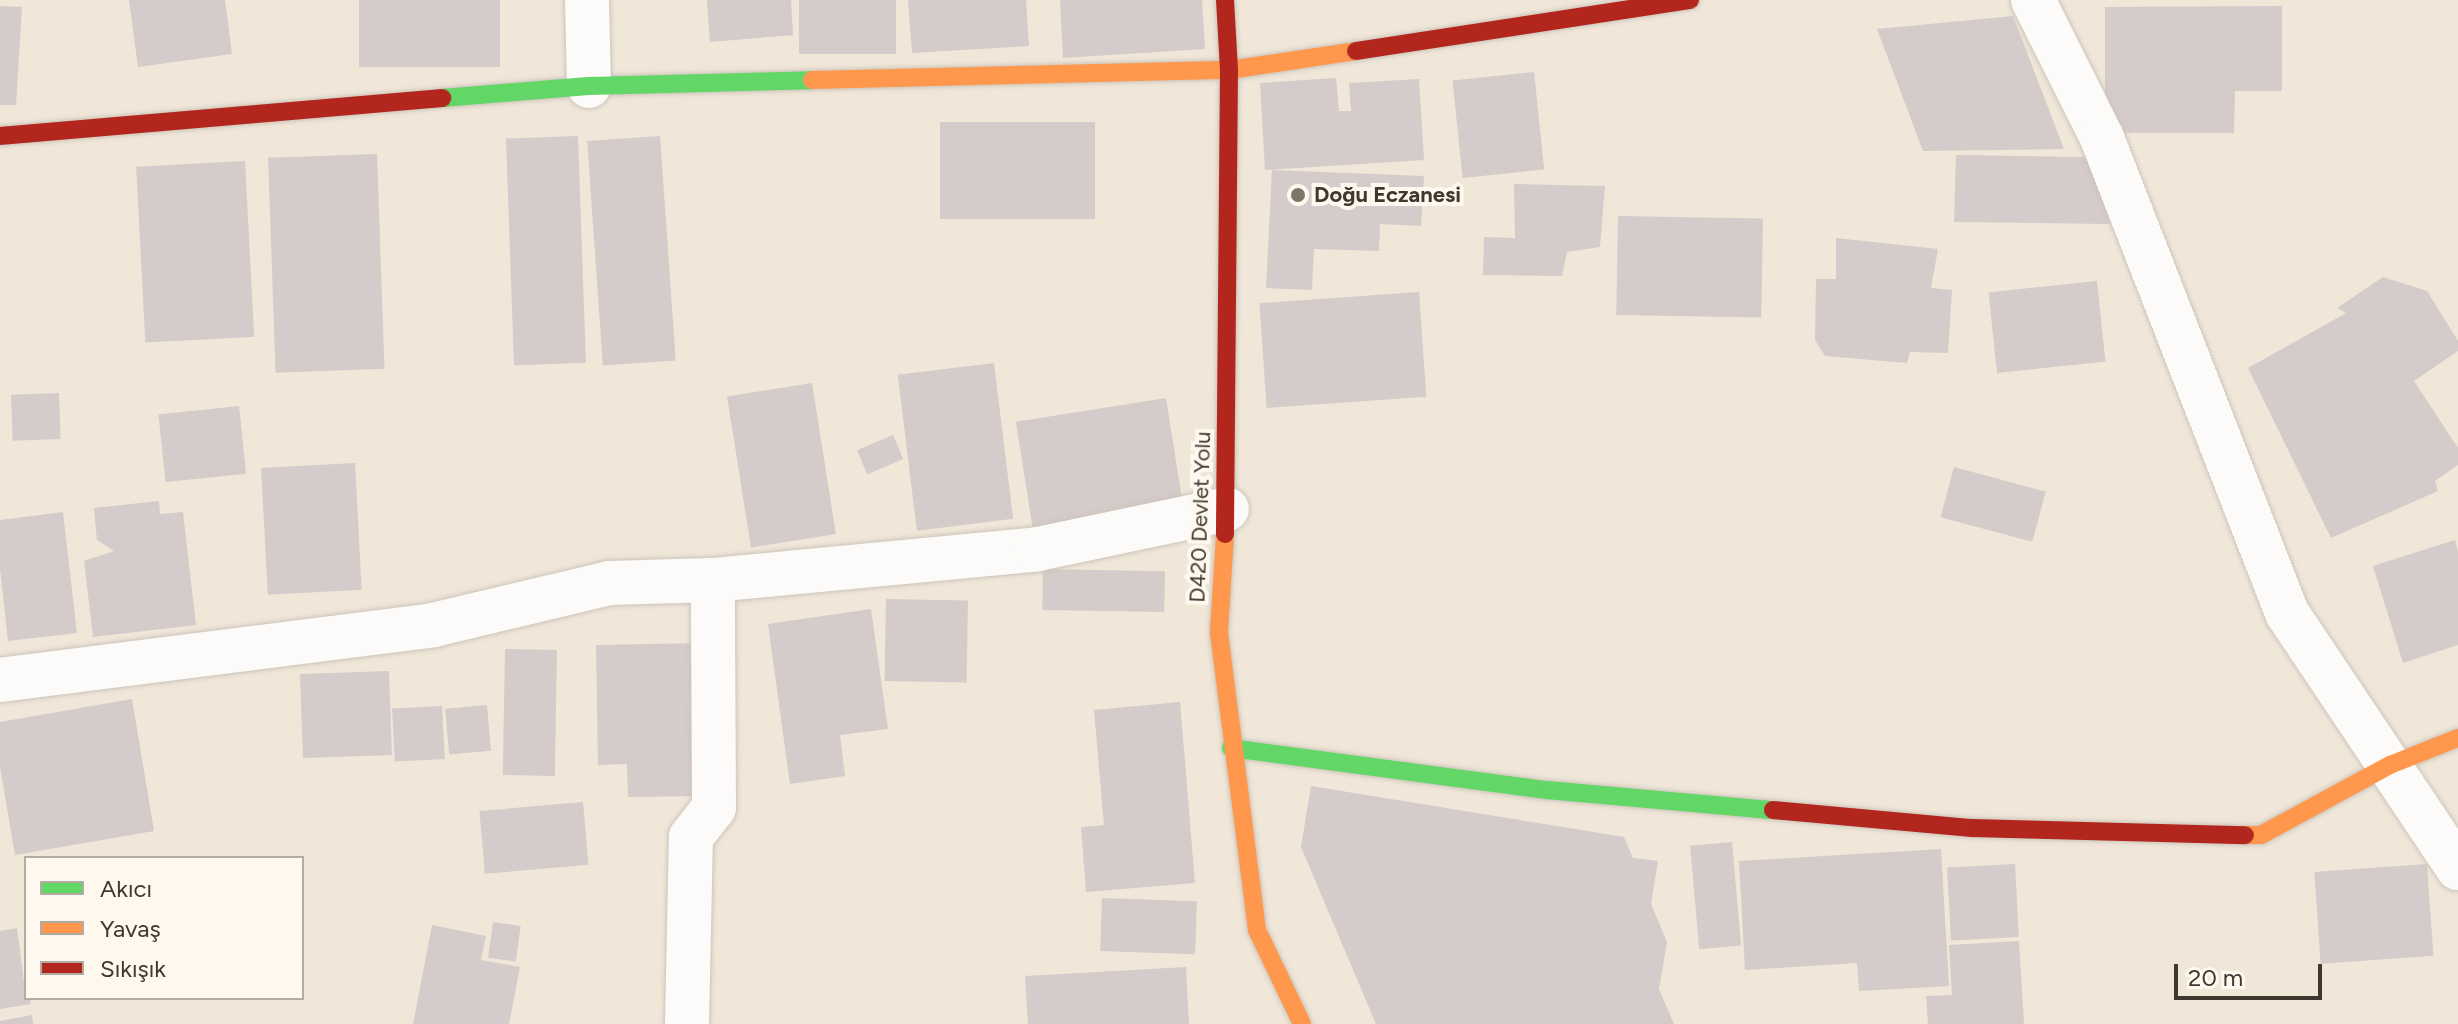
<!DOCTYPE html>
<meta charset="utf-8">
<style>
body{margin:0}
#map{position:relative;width:2458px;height:1024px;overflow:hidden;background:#f0e7d9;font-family:Figtree,sans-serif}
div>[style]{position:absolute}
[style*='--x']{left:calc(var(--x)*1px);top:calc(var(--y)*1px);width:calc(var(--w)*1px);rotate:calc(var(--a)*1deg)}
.building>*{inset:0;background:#d4cbca;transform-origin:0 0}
.roads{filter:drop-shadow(0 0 2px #ccc5ba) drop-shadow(0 0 2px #ccc5ba)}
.street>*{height:44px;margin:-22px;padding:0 22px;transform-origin:22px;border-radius:22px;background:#fdfbf9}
.fast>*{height:18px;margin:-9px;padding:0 9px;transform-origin:9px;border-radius:9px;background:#63d668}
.slow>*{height:18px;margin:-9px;padding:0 9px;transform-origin:9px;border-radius:9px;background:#ff974d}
.jam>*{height:18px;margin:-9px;padding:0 9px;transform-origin:9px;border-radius:9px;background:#b3261e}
.dots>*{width:22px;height:22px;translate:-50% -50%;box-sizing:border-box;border:4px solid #fff8ee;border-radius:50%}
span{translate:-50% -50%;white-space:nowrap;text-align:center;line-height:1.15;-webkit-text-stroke:8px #fff8ee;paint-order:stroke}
.poi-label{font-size:22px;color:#3f382e;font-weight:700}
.left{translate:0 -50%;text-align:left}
.street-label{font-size:22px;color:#3f382e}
.legend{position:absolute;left:24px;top:856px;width:280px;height:144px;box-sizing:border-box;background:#fff8ee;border:2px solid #b2aba1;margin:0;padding:10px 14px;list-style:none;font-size:24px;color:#3f382e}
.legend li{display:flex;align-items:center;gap:16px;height:40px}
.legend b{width:40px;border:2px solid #b2aba1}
.scale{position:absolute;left:2174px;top:964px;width:148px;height:36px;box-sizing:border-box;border:4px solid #3f382e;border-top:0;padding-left:10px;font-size:24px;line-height:28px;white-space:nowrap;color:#3f382e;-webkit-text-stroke:6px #fff8ee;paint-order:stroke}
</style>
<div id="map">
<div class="building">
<div style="clip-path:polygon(129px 0,225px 0,232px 54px,138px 67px)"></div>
<div style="left:359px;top:0;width:141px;height:67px"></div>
<div style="clip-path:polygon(707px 0,791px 0,793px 35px,710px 42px)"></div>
<div style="left:799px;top:0;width:97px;height:54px"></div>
<div style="clip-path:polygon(908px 0,1026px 0,1029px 46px,912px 53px)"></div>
<div style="clip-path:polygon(1060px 0,1202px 0,1205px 49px,1063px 58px)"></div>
<div style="clip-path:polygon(0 6px,22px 7px,16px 105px,0 105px)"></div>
<div style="clip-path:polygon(2282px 6px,2282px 91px,2235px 91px,2234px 133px,2125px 133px,2105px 107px,2105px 7px)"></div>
<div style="clip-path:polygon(2013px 16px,2064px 149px,1923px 151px,1877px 29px)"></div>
<div style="left:1534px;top:72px;width:98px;height:82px;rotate:84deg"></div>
<div style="clip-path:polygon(1336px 78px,1339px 111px,1351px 111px,1349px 83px,1419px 79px,1424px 160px,1265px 170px,1260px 83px)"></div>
<div style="left:940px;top:122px;width:155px;height:97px"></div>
<div style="left:578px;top:136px;width:227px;height:72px;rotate:88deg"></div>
<div style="left:660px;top:136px;width:225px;height:73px;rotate:86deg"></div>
<div style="left:377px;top:154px;width:215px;height:109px;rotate:88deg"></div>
<div style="clip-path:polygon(1956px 155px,2088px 157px,2110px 224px,1954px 222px)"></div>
<div style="left:245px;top:161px;width:176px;height:109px;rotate:87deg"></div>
<div style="clip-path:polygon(1272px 170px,1424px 176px,1421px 226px,1380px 224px,1379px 251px,1314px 249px,1312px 290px,1266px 288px)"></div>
<div style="clip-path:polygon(1514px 184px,1605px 186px,1600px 247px,1567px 252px,1562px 276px,1483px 275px,1484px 237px,1515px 238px)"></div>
<div style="left:1618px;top:216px;width:145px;height:99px;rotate:1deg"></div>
<div style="clip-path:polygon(1836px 238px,1938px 249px,1931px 288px,1952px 290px,1948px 353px,1910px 352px,1907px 363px,1825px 356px,1815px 340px,1816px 279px,1836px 279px)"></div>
<div style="clip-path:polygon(2383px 277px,2427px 291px,2458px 341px,2458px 351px,2414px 381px,2458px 448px,2458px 465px,2435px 481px,2438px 491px,2331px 538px,2248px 368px,2346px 313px,2337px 308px)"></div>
<div style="left:2097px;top:281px;width:81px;height:109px;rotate:84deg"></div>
<div style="left:1419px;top:292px;width:105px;height:160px;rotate:86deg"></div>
<div style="left:994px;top:363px;width:157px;height:97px;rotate:83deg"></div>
<div style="left:812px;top:383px;width:153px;height:86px;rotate:81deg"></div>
<div style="left:59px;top:393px;width:46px;height:48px;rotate:88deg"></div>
<div style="left:1166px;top:398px;width:110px;height:152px;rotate:81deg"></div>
<div style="left:239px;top:406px;width:68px;height:81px;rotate:84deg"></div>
<div style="left:893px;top:435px;width:26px;height:39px;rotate:67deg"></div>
<div style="left:355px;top:463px;width:127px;height:94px;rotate:87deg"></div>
<div style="left:1954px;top:467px;width:95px;height:52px;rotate:15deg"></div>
<div style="clip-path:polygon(159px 501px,160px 514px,183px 512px,196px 625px,93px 637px,84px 561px,114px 551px,97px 540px,94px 508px)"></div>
<div style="clip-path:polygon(63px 512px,77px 633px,8px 641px,0 569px,0 520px)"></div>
<div style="clip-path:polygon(2455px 540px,2458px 552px,2458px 645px,2403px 663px,2373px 566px)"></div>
<div style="left:1043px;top:569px;width:122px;height:41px;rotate:1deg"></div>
<div style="left:886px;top:599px;width:82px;height:82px;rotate:1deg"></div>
<div style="clip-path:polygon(871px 609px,888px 729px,840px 735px,845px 776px,790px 784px,768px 624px)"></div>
<div style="clip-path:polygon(704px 643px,705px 796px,628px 797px,627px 764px,598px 765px,596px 645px)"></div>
<div style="left:505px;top:649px;width:52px;height:126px;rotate:1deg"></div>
<div style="left:389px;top:671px;width:84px;height:89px;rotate:88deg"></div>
<div style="clip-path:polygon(132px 699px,154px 831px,15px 855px,0 767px,0 722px)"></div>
<div style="clip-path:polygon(1180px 702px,1195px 883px,1086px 892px,1081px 827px,1104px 825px,1094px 710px)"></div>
<div style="left:487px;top:705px;width:46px;height:42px;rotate:85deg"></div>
<div style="left:442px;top:706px;width:53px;height:50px;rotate:87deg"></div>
<div style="clip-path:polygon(1311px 786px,1624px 837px,1633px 858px,1658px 861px,1651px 904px,1667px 942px,1659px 989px,1674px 1024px,1376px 1024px,1301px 847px)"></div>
<div style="left:583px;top:802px;width:63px;height:104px;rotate:85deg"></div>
<div style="left:1732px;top:842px;width:104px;height:42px;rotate:85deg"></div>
<div style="clip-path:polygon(1941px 849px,1949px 986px,1859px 991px,1857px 963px,1745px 970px,1739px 861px)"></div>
<div style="left:2015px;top:864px;width:73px;height:68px;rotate:87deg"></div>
<div style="left:2427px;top:864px;width:92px;height:113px;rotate:86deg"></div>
<div style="left:1102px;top:898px;width:95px;height:53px;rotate:2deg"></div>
<div style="left:493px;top:922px;width:28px;height:36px;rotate:8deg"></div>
<div style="clip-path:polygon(432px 925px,486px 936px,481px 960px,520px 967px,509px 1024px,413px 1024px)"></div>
<div style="clip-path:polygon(17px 928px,26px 998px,30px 998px,31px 1004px,0 1009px,0 931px)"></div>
<div style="clip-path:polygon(2019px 941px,2024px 1024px,1928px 1024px,1926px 996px,1952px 995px,1949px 945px)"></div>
<div style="clip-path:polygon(1186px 967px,1189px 1024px,1028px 1024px,1025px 976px)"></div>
<div style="clip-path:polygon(32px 1015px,33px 1024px,0 1024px,0 1021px)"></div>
</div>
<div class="roads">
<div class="street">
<div style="--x:587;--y:0;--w:86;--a:88.7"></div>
<div style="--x:2033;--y:0;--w:154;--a:63.4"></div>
<div style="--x:2102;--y:138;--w:510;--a:68.72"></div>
<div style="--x:2287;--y:613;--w:307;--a:56.2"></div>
<div style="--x:0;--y:680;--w:436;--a:-7.2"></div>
<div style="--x:433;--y:625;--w:181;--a:-13.4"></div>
<div style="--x:609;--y:583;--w:104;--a:-1.7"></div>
<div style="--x:713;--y:580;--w:326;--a:-5.4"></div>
<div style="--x:1038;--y:549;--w:193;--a:-11.9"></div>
<div style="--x:687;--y:1024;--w:187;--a:-88.8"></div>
<div style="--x:691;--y:837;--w:37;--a:-52"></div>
<div style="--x:714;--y:808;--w:228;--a:-90.3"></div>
</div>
<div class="fast">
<div style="--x:442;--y:98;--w:147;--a:-4.7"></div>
<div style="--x:589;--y:86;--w:223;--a:-1.5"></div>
<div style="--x:1231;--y:748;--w:319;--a:7.6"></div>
<div style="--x:1547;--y:790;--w:227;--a:5.1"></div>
</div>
<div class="slow">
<div style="--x:812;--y:80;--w:417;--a:-1.4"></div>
<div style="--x:1229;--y:70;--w:128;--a:-8.5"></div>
<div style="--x:1225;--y:534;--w:99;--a:93.5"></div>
<div style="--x:1219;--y:633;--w:299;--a:82.7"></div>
<div style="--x:1257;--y:930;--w:104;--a:64.4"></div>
<div style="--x:2245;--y:835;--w:16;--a:0"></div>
<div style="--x:2261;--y:835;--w:147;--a:-28.5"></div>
<div style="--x:2390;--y:765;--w:73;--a:-21.7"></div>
</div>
<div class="jam">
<div style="--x:1225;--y:0;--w:70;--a:86.7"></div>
<div style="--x:1229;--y:70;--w:464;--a:90.5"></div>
<div style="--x:1356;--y:51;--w:338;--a:-8.7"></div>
<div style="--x:0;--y:136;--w:444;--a:-4.9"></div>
<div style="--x:1773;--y:810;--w:200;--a:5.2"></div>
<div style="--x:1972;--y:828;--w:273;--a:1.5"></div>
</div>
</div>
<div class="dots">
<div style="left:1298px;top:195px;background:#7d756a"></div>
</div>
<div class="poi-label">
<span class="left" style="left:1314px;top:195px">Doğu Eczanesi</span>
</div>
<div class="street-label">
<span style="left:1200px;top:517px;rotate:-88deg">D420 Devlet Yolu</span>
</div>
<ul class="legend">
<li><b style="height:10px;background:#63d668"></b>Akıcı</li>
<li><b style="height:10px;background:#ff974d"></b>Yavaş</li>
<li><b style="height:10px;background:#b3261e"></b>Sıkışık</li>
</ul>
<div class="scale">20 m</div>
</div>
